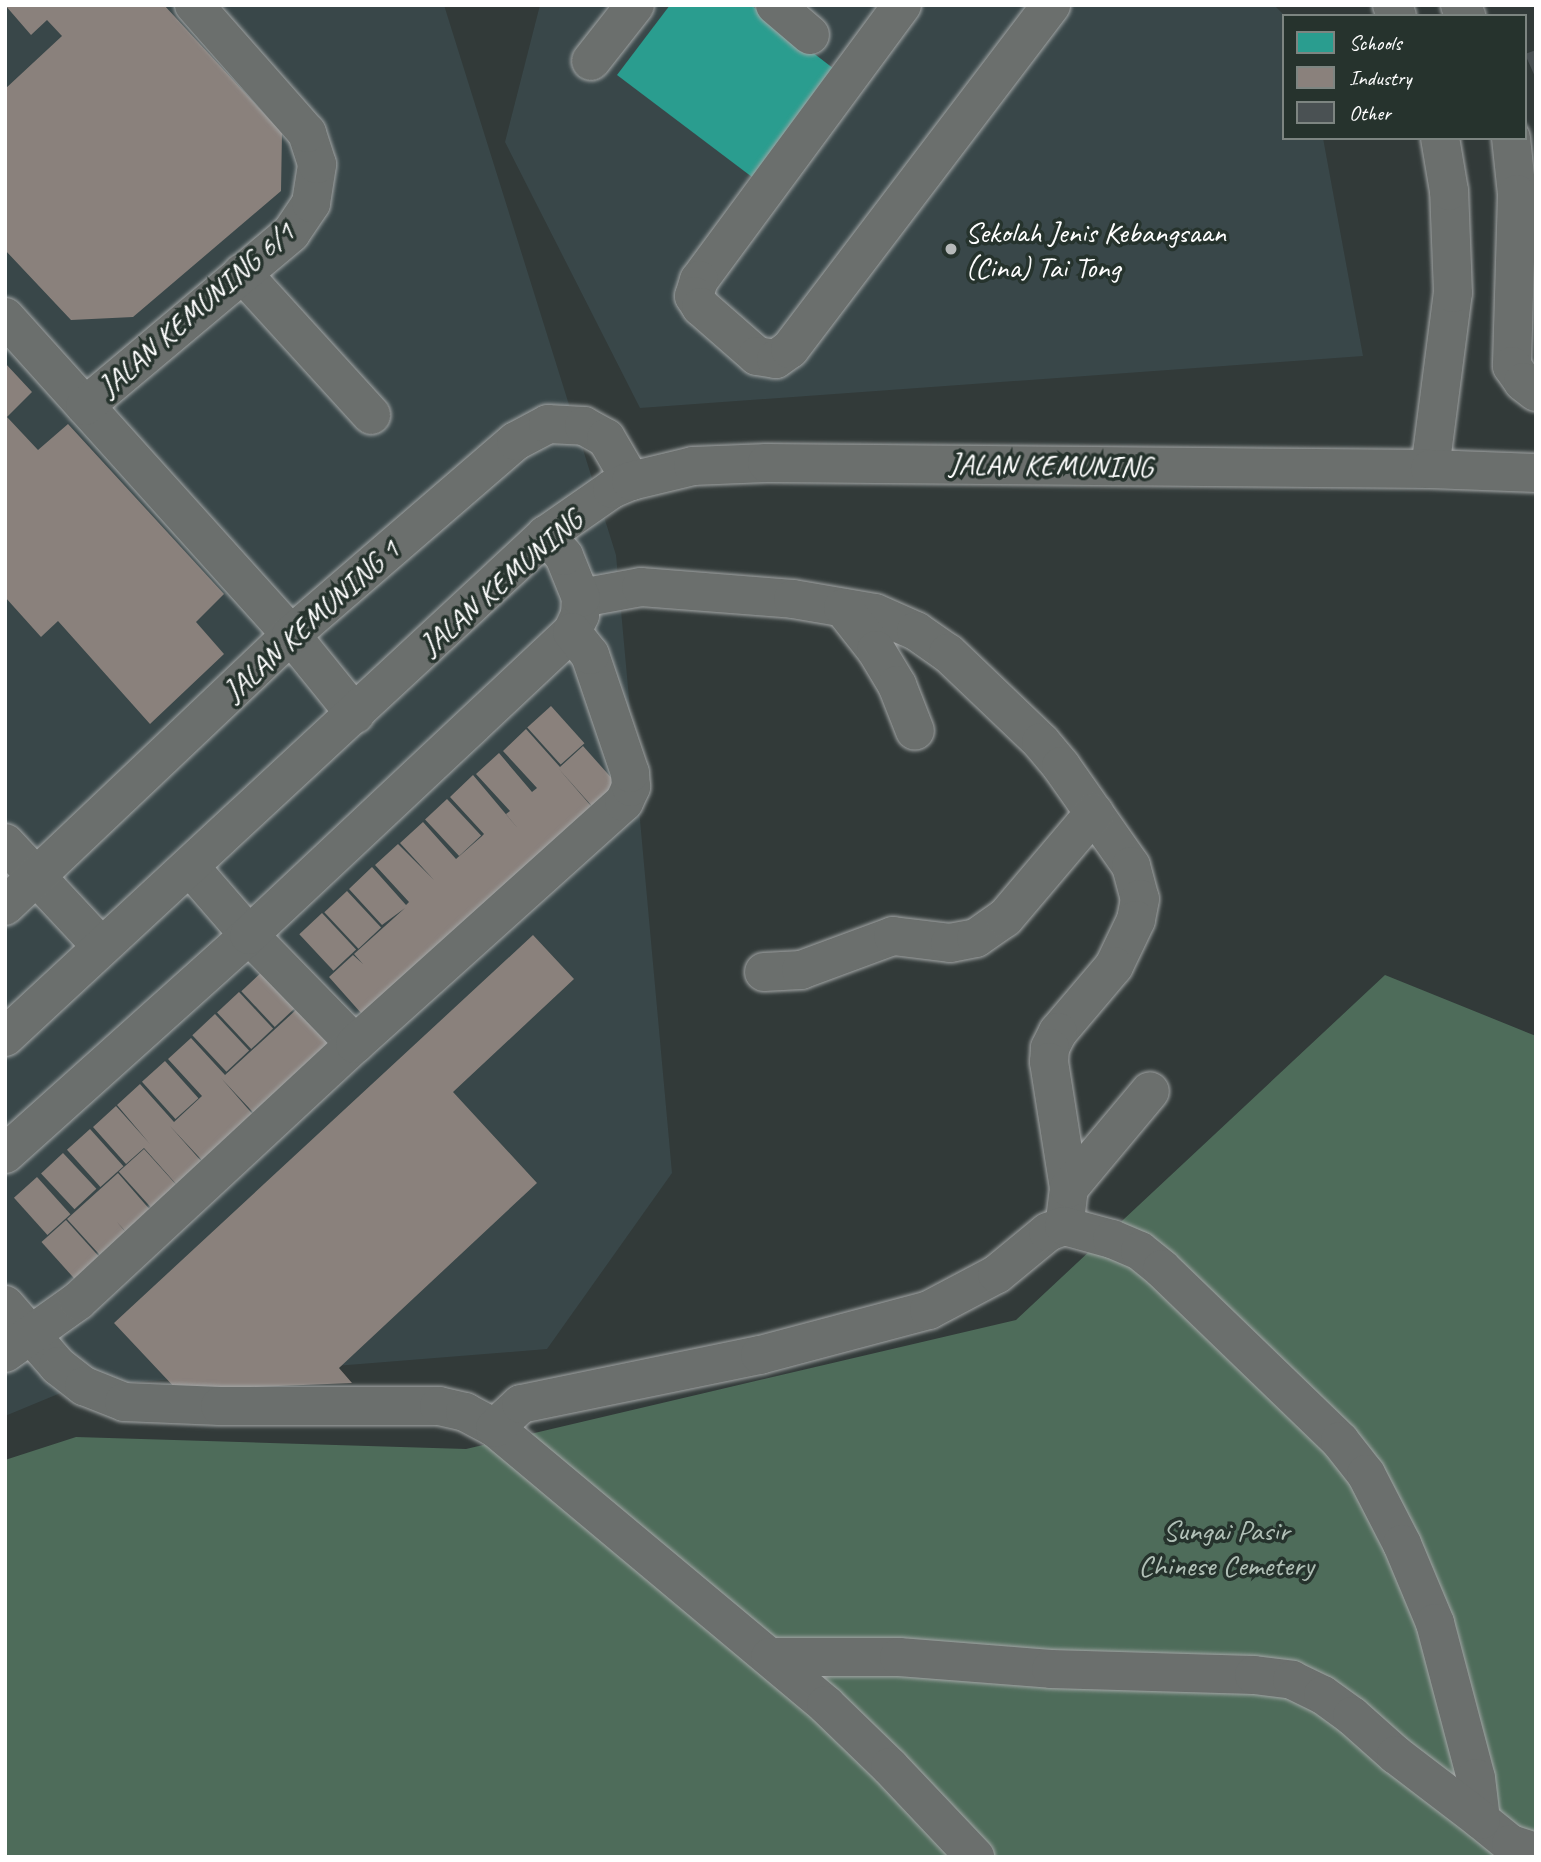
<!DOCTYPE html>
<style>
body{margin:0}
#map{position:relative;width:1541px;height:1862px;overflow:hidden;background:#323a39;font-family:Caveat,sans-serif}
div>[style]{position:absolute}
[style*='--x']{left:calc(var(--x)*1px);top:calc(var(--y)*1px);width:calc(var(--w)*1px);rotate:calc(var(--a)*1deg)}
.built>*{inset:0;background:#394749}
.green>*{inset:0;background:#4e6c5a}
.schools>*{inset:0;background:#2a9d8f}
.industry>*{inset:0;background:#8a817c;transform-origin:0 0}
.building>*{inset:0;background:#4a5153}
.roads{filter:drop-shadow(0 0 2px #a3a6a6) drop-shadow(0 0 2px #a3a6a6)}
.minor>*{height:38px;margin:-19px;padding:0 19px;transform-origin:19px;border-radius:19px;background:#6b6f6d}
.dots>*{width:19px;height:19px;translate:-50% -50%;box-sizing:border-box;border:4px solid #26332d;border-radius:50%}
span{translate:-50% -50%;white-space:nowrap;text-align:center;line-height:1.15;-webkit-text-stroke:7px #26332d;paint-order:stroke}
.poi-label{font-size:30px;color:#fff}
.left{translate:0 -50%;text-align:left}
.street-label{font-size:30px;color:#fff}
.park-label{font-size:30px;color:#b1c0b7}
.frame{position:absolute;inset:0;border:7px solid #fff;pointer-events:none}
.legend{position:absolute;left:1282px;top:14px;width:245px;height:126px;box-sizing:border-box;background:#26332d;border:2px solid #7d8581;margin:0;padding:9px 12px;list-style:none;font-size:21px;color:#fff}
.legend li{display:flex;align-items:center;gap:14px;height:35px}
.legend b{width:35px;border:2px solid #7d8581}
</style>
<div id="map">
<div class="built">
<div style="clip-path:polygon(5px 5px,444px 5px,616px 555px,672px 1173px,547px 1349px,75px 1387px,5px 1416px)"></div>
<div style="clip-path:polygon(540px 5px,1274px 5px,1285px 16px,1284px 138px,1323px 138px,1363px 356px,640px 408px,505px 142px)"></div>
</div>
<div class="green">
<div style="clip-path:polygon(1385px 975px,1536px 1036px,1536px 1857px,5px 1857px,5px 1460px,76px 1437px,466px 1449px,1016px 1320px)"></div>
</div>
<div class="schools">
<div style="clip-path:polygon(670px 5px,751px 5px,838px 72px,756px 180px,617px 75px)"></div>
</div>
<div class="industry">
<div style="clip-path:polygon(5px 5px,164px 5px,282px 133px,281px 191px,133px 317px,71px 320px,5px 250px,5px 89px,62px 36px,47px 20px,31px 35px)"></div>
<div style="clip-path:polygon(5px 363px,32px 392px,7px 417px,38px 450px,68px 424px,224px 594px,196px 622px,224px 654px,150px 724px,58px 621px,41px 637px,5px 597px)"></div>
<div style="left:551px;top:706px;width:50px;height:32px;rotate:48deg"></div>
<div style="clip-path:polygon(526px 729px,560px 767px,583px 746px,624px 792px,599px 814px,558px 768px,598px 814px,420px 976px,410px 966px,420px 976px,369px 1022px,329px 977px,353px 955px,363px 964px,354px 954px,405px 908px,382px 925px,349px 889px,372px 867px,406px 905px,409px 902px,375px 865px,398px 844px,434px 880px,400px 843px,423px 822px,456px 859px,481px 837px,484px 834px,450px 797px,473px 775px,520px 831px,506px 814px,510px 811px,476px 774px,499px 753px,532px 792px,537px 788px,503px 751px)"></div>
<div style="left:447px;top:799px;width:50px;height:30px;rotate:47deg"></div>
<div style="left:347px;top:891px;width:50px;height:31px;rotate:47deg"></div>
<div style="left:322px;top:913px;width:50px;height:31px;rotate:47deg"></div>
<div style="clip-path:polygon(533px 935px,574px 979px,453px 1092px,537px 1183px,339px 1368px,352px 1383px,177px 1390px,114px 1323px)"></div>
<div style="left:264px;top:970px;width:49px;height:31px;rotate:47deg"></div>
<div style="left:239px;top:992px;width:50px;height:30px;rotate:47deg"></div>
<div style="clip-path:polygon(297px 1009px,338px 1054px,263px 1123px,221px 1078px,262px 1125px,211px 1170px,169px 1125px,210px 1171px,185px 1194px,144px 1148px,126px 1164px,93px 1127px,116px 1106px,150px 1144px,117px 1105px,140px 1084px,174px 1122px,202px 1096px,168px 1059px,191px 1038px,225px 1075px)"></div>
<div style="left:215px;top:1014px;width:50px;height:31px;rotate:47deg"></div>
<div style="left:165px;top:1061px;width:50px;height:31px;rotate:48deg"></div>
<div style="left:90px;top:1129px;width:50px;height:31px;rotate:48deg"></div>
<div style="left:144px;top:1149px;width:62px;height:34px;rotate:48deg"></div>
<div style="left:63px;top:1153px;width:49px;height:30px;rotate:47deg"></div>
<div style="clip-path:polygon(118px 1173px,158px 1219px,134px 1241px,117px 1222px,133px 1241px,108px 1264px,67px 1219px)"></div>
<div style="left:37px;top:1177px;width:50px;height:31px;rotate:48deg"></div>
<div style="left:66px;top:1220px;width:61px;height:33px;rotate:48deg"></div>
</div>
<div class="building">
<div style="clip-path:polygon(1536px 50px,1536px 79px,1525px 54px)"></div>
</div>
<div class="roads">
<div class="minor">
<div style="--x:775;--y:5;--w:46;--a:40.6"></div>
<div style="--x:902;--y:5;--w:342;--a:126.4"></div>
<div style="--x:699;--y:280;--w:17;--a:107"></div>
<div style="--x:694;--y:296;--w:13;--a:58"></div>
<div style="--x:701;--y:307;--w:74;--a:41.2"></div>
<div style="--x:757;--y:356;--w:19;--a:9"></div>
<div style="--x:776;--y:359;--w:17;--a:-36"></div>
<div style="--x:790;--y:349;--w:432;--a:-52.8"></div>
<div style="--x:1392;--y:5;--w:12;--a:66"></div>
<div style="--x:1460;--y:5;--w:13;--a:61"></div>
<div style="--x:591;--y:61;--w:71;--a:-51.8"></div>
<div style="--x:1511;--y:138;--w:56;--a:83.9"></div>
<div style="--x:1517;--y:194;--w:172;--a:91.7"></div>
<div style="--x:1512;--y:366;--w:19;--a:55"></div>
<div style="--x:1523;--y:382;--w:16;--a:38"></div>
<div style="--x:242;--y:273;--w:192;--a:47.7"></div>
<div style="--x:5;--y:317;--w:428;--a:48"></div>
<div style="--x:291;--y:635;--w:102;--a:51"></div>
<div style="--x:85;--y:406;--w:269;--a:-40"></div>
<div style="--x:291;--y:233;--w:36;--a:-56"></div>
<div style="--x:311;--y:203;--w:39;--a:-81"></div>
<div style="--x:317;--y:164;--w:33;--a:-108"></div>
<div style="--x:307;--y:133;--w:171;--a:-131.4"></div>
<div style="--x:1430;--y:469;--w:177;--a:-82.6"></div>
<div style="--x:1453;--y:293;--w:102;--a:-92.2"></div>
<div style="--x:1449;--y:191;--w:54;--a:-99.6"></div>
<div style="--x:581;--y:598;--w:61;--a:-10.4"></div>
<div style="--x:641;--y:587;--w:152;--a:4.5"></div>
<div style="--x:793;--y:599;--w:83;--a:9.7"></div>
<div style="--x:875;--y:613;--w:45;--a:23.7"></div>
<div style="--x:916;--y:631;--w:39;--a:35"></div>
<div style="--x:948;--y:653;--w:129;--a:43.7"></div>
<div style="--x:1041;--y:742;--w:31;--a:50"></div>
<div style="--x:1061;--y:766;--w:122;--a:55"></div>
<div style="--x:1131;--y:866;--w:34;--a:75"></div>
<div style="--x:1140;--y:899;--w:21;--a:101"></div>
<div style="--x:1136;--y:920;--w:51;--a:115.6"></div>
<div style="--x:1114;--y:966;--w:87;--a:130.3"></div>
<div style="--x:1058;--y:1032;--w:18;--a:117"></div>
<div style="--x:1050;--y:1048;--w:14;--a:94"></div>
<div style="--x:1049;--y:1062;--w:128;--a:81"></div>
<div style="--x:1069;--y:1188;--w:38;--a:97"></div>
<div style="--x:843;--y:608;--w:53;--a:51.8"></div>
<div style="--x:876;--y:650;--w:41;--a:59"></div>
<div style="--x:897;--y:685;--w:49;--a:68.6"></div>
<div style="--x:5;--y:843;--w:141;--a:47"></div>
<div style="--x:190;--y:867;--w:90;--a:49.1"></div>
<div style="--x:249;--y:935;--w:152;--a:45.8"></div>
<div style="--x:5;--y:906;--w:394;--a:-43.5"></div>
<div style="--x:291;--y:635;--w:297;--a:-40.8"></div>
<div style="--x:516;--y:441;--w:36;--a:-28"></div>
<div style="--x:548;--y:424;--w:36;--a:3"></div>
<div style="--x:584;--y:426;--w:25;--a:29"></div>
<div style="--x:606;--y:438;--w:50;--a:59.8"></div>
<div style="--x:764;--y:972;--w:37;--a:-3"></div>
<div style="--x:801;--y:970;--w:98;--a:-20.3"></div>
<div style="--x:893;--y:936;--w:57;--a:7"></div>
<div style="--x:950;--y:943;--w:26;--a:-11"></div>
<div style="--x:976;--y:938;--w:35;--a:-35"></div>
<div style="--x:1005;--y:918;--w:138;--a:-49.7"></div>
<div style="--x:5;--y:1037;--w:738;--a:-42.86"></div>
<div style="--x:546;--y:535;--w:80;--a:-34.9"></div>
<div style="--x:612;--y:489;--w:21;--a:-23"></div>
<div style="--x:631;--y:481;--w:64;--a:-13.6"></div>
<div style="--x:693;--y:466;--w:74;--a:-2.3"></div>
<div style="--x:767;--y:463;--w:663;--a:0.52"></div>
<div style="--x:1430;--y:469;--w:106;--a:2.2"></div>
<div style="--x:5;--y:1154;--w:328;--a:-41.9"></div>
<div style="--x:249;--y:935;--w:443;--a:-43.2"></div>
<div style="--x:572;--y:632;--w:19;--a:-65"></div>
<div style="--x:580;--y:615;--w:17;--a:-87"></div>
<div style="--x:581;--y:598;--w:45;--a:-112"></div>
<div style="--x:564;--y:556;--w:28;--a:-131"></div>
<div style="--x:1069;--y:1188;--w:126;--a:-50.1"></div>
<div style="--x:5;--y:1305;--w:81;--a:49"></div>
<div style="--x:58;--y:1366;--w:33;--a:38"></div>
<div style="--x:84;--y:1386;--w:43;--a:21.8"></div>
<div style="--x:124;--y:1402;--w:96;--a:2.4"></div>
<div style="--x:220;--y:1406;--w:219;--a:0"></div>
<div style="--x:439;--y:1406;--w:27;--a:13"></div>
<div style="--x:465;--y:1412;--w:34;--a:28"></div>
<div style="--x:495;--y:1428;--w:432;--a:39.9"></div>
<div style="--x:826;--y:1705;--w:89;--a:44.1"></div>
<div style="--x:890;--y:1767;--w:124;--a:46.6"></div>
<div style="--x:5;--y:1353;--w:90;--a:-35.5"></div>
<div style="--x:78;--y:1301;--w:378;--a:-42.9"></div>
<div style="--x:355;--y:1044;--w:362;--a:-42"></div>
<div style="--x:624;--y:802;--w:17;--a:-65"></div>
<div style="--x:631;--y:787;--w:14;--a:-94"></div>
<div style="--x:630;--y:773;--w:125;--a:-108.7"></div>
<div style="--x:590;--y:655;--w:29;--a:-128"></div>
<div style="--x:495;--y:1428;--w:35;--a:-43"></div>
<div style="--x:521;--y:1404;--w:244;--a:-11.6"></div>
<div style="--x:760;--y:1355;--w:175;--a:-14.9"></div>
<div style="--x:929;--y:1310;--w:77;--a:-27.9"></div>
<div style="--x:997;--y:1274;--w:66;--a:-39.5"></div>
<div style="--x:1048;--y:1232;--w:17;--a:-21"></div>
<div style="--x:1064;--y:1226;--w:50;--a:15.2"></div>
<div style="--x:1112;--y:1239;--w:30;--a:23"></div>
<div style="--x:1140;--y:1251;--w:28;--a:39"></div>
<div style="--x:1162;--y:1269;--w:248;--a:44"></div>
<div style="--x:1340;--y:1441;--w:42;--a:51.8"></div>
<div style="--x:1366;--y:1474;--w:79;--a:62.8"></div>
<div style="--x:1402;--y:1544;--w:86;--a:67.3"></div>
<div style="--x:1435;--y:1623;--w:160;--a:75.2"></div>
<div style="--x:1476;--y:1778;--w:42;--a:83.2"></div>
<div style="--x:1481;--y:1820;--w:38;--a:39"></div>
<div style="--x:1511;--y:1844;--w:26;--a:18"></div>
<div style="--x:770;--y:1657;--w:129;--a:0"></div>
<div style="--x:899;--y:1657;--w:152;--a:4.5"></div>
<div style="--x:1051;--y:1669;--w:203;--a:1.7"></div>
<div style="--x:1254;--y:1675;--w:38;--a:7"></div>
<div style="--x:1292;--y:1680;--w:34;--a:26"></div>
<div style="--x:1323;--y:1695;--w:36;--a:36"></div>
<div style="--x:1352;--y:1716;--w:59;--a:41.6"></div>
<div style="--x:1396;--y:1755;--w:107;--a:37.4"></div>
</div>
</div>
<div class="dots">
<div style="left:951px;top:249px;background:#b7baba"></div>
</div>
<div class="poi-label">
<span class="left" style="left:965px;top:249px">Sekolah Jenis Kebangsaan<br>(Cina) Tai Tong</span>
</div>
<div class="street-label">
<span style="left:196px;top:309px;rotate:-41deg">JALAN KEMUNING 6/1</span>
<span style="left:1051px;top:465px;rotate:1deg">JALAN KEMUNING</span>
<span style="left:501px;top:582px;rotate:-41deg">JALAN KEMUNING</span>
<span style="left:311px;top:620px;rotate:-42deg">JALAN KEMUNING 1</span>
</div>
<div class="park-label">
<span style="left:1226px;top:1547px">Sungai Pasir<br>Chinese Cemetery</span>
</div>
<div class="frame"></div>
<ul class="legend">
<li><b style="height:19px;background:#2a9d8f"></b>Schools</li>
<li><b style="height:19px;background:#8a817c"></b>Industry</li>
<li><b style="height:19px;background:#4a5153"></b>Other</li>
</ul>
</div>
